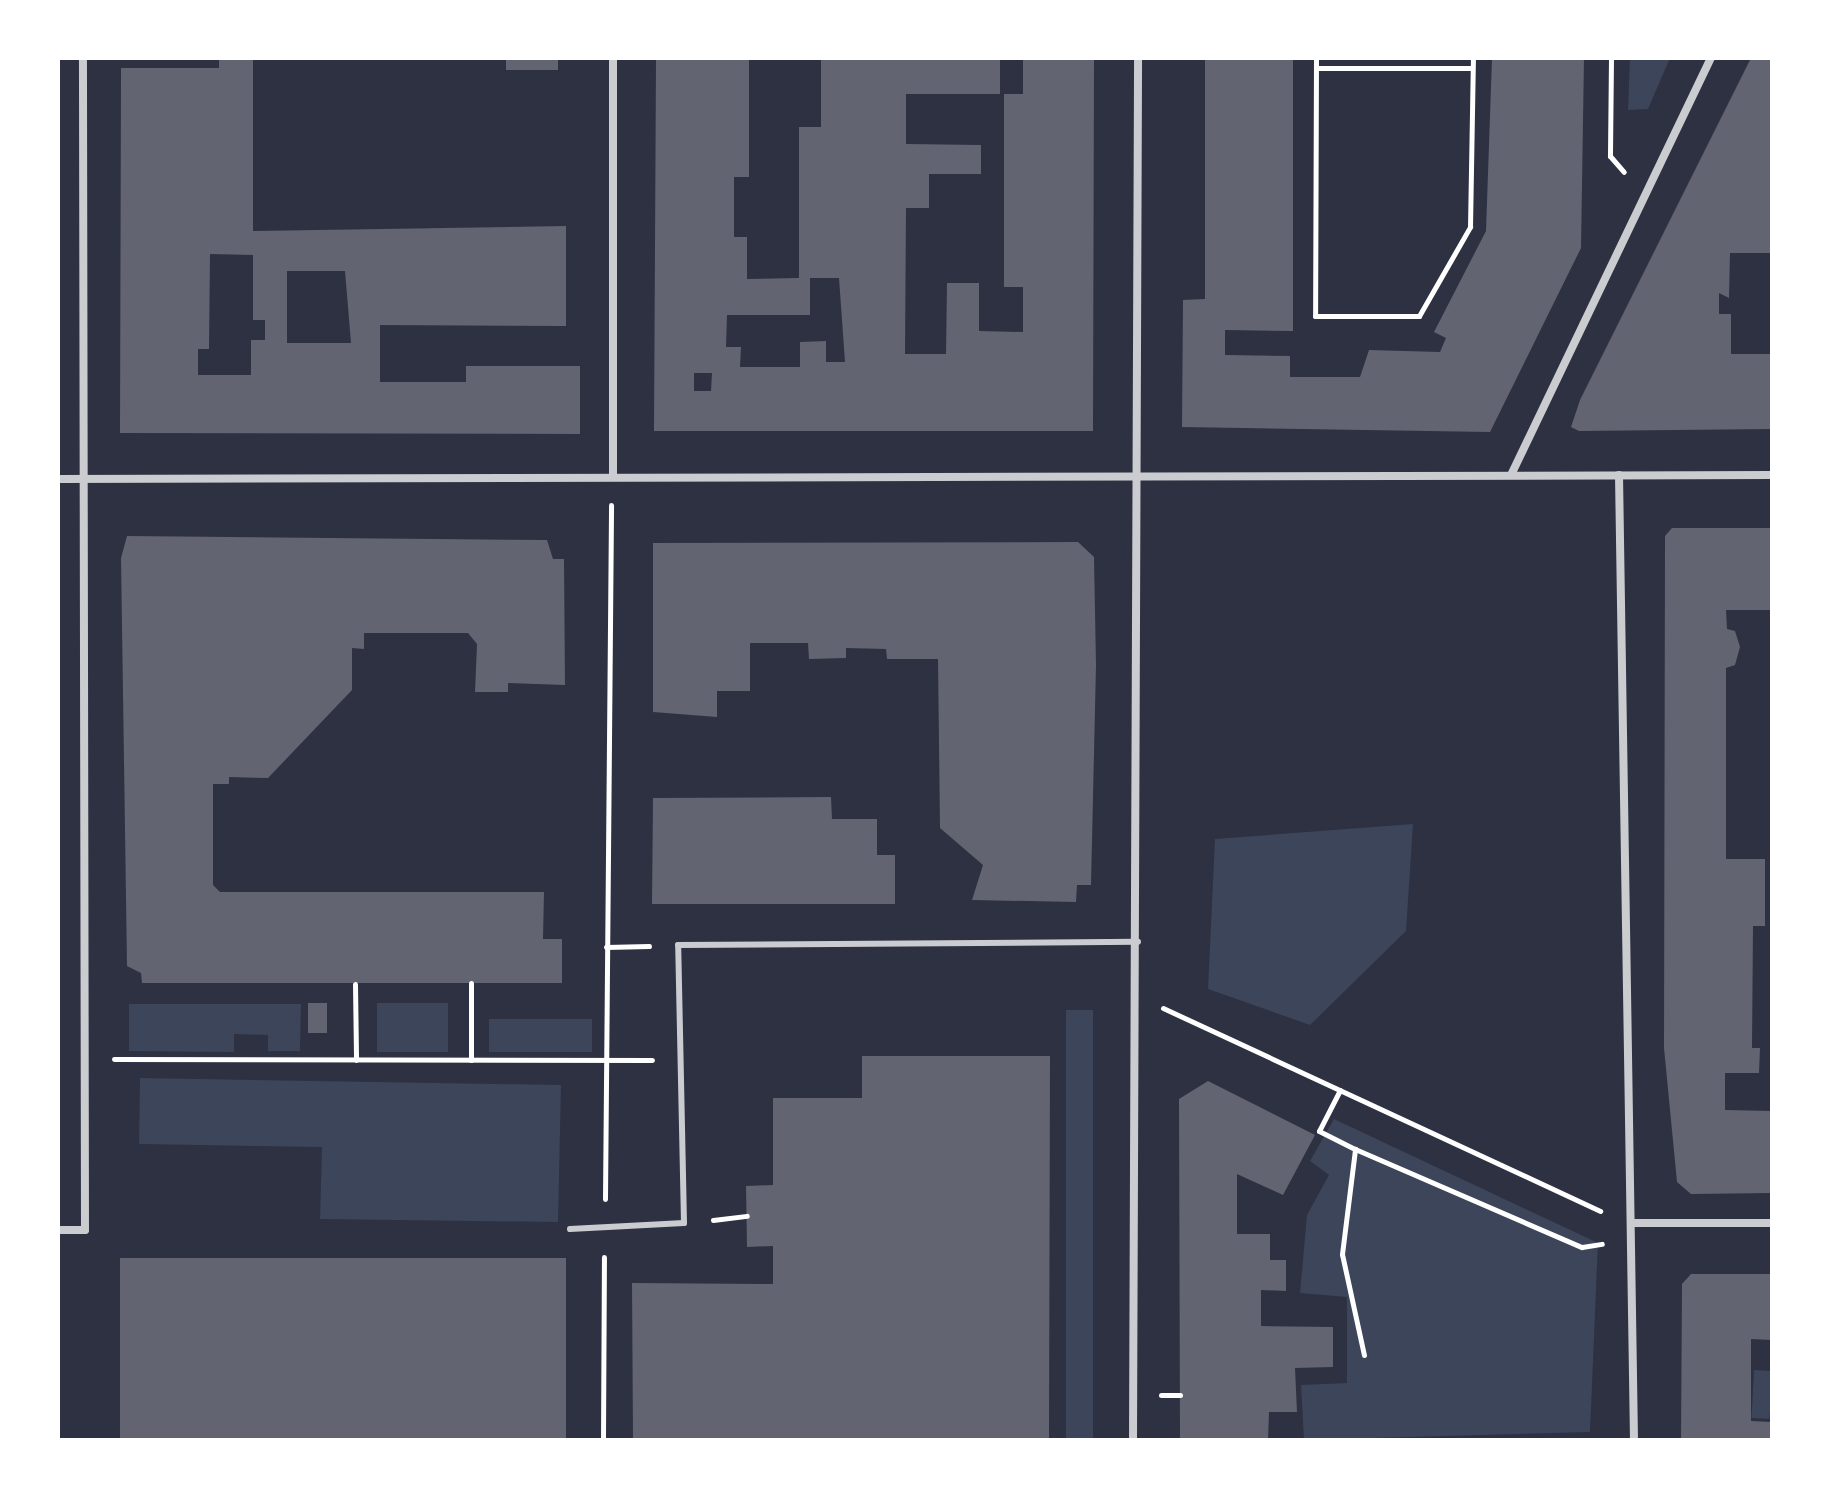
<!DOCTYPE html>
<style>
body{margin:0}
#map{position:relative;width:1830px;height:1498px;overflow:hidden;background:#2d3142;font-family:"Titillium Web",sans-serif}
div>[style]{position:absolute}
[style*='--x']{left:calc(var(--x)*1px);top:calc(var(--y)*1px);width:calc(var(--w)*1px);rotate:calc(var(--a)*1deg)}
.green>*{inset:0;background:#3c4559;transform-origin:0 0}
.building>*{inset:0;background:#626471;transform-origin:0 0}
.path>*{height:5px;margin:-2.5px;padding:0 2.5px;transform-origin:2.5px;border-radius:2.5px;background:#fff}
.service>*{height:6px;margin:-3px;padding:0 3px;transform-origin:3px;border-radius:3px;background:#caccd0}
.minor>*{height:8px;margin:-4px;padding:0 4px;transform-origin:4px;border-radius:4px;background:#caccd0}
span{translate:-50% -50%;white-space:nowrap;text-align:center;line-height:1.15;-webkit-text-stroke:6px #fff;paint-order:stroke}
.frame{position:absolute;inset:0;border:60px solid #fff;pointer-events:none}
</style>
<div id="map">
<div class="green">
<div style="clip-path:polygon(1630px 58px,1670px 58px,1648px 109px,1628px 110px)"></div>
<div style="clip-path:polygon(1413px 824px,1406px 931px,1310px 1025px,1208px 989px,1215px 839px)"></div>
<div style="left:448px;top:1003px;width:49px;height:71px;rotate:90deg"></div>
<div style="clip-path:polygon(129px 1004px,301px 1004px,300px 1051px,268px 1051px,268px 1035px,234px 1034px,234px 1052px,129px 1051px)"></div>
<div style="left:1066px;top:1010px;width:27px;height:430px"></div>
<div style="left:489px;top:1019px;width:103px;height:33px"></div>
<div style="clip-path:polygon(140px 1078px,561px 1085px,558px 1222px,320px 1219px,322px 1147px,139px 1144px)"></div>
<div style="clip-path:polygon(1334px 1119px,1598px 1243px,1590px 1432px,1304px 1440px,1301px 1385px,1347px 1383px,1347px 1297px,1300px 1293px,1307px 1215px,1329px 1175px,1310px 1161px)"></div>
<div style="left:1754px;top:1370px;width:18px;height:48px;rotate:3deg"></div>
</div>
<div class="building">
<div style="clip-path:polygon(evenodd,219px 58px,253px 58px,253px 231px,566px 226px,566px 326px,380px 325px,380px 382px,466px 382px,466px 366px,580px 366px,580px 434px,120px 433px,121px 68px,219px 68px,219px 58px,210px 254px,253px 255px,253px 320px,265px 320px,265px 340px,251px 340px,251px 375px,198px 375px,198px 349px,209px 349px,210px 254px,219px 58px,287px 271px,345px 271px,351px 343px,287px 343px,287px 271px)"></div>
<div style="left:506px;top:58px;width:52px;height:12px"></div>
<div style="clip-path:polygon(evenodd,656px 58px,749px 58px,749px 177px,734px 177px,734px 237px,747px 237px,747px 279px,799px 278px,799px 127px,821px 127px,821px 58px,1000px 58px,1000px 94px,906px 94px,906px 144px,981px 145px,981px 174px,929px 174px,929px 208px,906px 208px,905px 354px,946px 354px,947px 283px,979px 283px,979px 331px,1023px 332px,1023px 287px,1004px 287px,1004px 94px,1023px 94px,1023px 58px,1094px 58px,1093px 431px,654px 431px,656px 58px,810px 278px,839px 278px,845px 362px,826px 362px,826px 341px,800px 342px,800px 367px,740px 367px,741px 347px,726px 347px,727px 315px,810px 315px,810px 278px,656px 58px,694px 373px,712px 373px,711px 391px,694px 391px,694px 373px)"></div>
<div style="clip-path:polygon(1205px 58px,1293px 58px,1293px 331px,1225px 330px,1225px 355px,1290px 356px,1290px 377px,1360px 377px,1369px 350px,1440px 352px,1446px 338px,1434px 332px,1486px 231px,1492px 58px,1584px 58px,1581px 248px,1490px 432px,1182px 427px,1183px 300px,1205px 299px)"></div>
<div style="clip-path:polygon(1751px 58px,1772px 58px,1772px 253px,1730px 253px,1729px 298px,1719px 293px,1719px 314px,1731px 314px,1731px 354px,1772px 354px,1772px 429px,1579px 431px,1571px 427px,1580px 400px)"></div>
<div style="clip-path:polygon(1672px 528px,1772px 528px,1772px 610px,1726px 610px,1727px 629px,1735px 631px,1740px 647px,1735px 665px,1726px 668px,1726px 859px,1765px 859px,1765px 926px,1753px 926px,1752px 1048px,1760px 1048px,1759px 1073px,1725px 1073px,1725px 1110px,1772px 1111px,1772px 1193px,1691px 1194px,1677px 1182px,1664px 1048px,1665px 536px)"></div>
<div style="clip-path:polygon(127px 536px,547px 540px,553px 559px,564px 559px,565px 685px,508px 683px,508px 692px,475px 692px,477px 644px,468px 633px,364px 633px,364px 649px,352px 648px,352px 690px,268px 778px,229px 777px,229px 784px,213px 784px,213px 885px,220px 892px,544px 892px,543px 939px,562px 939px,562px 983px,142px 983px,141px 973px,127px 966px,121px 558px)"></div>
<div style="clip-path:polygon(1078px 542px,1094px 557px,1096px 665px,1091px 885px,1077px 885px,1076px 902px,972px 900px,983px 865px,940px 828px,938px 659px,887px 659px,886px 649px,846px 648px,846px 658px,809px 659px,808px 643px,750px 643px,750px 691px,717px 691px,717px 717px,653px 712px,653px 543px)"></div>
<div style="clip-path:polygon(831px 797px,832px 819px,877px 819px,877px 855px,895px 855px,895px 904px,652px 904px,653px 798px)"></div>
<div style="left:327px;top:1003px;width:30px;height:19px;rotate:90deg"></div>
<div style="clip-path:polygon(862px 1056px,1050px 1056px,1049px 1440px,633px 1440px,632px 1283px,773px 1284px,773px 1246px,747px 1247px,746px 1186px,773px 1185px,773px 1098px,862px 1098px)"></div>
<div style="clip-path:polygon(1208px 1081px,1315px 1135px,1283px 1195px,1237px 1174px,1237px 1234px,1270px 1234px,1270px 1260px,1286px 1260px,1286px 1291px,1261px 1290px,1261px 1326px,1333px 1327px,1333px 1367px,1295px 1368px,1297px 1412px,1269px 1412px,1268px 1440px,1180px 1440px,1179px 1099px)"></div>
<div style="left:566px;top:1258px;width:182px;height:446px;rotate:90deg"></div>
<div style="clip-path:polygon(1691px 1274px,1772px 1274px,1772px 1340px,1751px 1339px,1751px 1421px,1772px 1422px,1772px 1440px,1681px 1440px,1682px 1284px)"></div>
</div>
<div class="path">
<div style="--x:1316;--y:58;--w:258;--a:90.2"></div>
<div style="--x:1315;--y:316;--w:104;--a:0"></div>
<div style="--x:1419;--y:316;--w:103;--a:-60.2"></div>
<div style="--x:1470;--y:227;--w:169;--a:-89"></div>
<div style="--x:1611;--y:58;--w:98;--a:90.6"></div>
<div style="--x:1610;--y:156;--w:21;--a:49"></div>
<div style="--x:1316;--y:68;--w:156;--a:0"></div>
<div style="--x:606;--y:947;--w:43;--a:-1.3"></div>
<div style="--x:355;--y:984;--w:76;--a:89.2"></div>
<div style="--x:1163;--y:1008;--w:482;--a:24.9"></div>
<div style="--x:114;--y:1059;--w:538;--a:0.11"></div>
<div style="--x:471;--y:1060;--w:77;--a:-90"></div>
<div style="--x:1340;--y:1090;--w:46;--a:117.1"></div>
<div style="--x:1319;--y:1131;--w:40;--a:26.6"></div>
<div style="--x:605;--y:1199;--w:694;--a:-89.5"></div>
<div style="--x:713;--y:1220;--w:34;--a:-7"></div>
<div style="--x:1364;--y:1355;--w:103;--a:-102.3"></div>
<div style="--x:1342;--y:1254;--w:106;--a:-82.9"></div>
<div style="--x:1355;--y:1149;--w:247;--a:23.4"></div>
<div style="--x:1582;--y:1247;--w:20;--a:-9"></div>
<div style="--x:1161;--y:1395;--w:19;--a:0"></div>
<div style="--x:603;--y:1440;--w:183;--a:-89.7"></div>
</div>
<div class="service">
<div style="--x:570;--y:1229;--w:114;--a:-3"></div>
<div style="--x:684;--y:1223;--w:278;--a:-91.2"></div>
<div style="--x:678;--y:945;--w:460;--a:-0.4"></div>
</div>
<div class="minor">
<div style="--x:1512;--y:473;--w:460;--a:-64.4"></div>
<div style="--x:1619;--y:475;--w:965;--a:89.11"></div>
<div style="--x:613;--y:476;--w:418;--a:-90"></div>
<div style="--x:58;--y:479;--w:1714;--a:-0.13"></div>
<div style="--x:1635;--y:1223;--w:137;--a:0"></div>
<div style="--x:58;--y:1230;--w:27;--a:0"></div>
<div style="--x:85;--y:1230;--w:1172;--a:-90.1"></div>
<div style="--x:1133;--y:1440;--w:1382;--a:-89.79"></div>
</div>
<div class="frame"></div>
</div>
